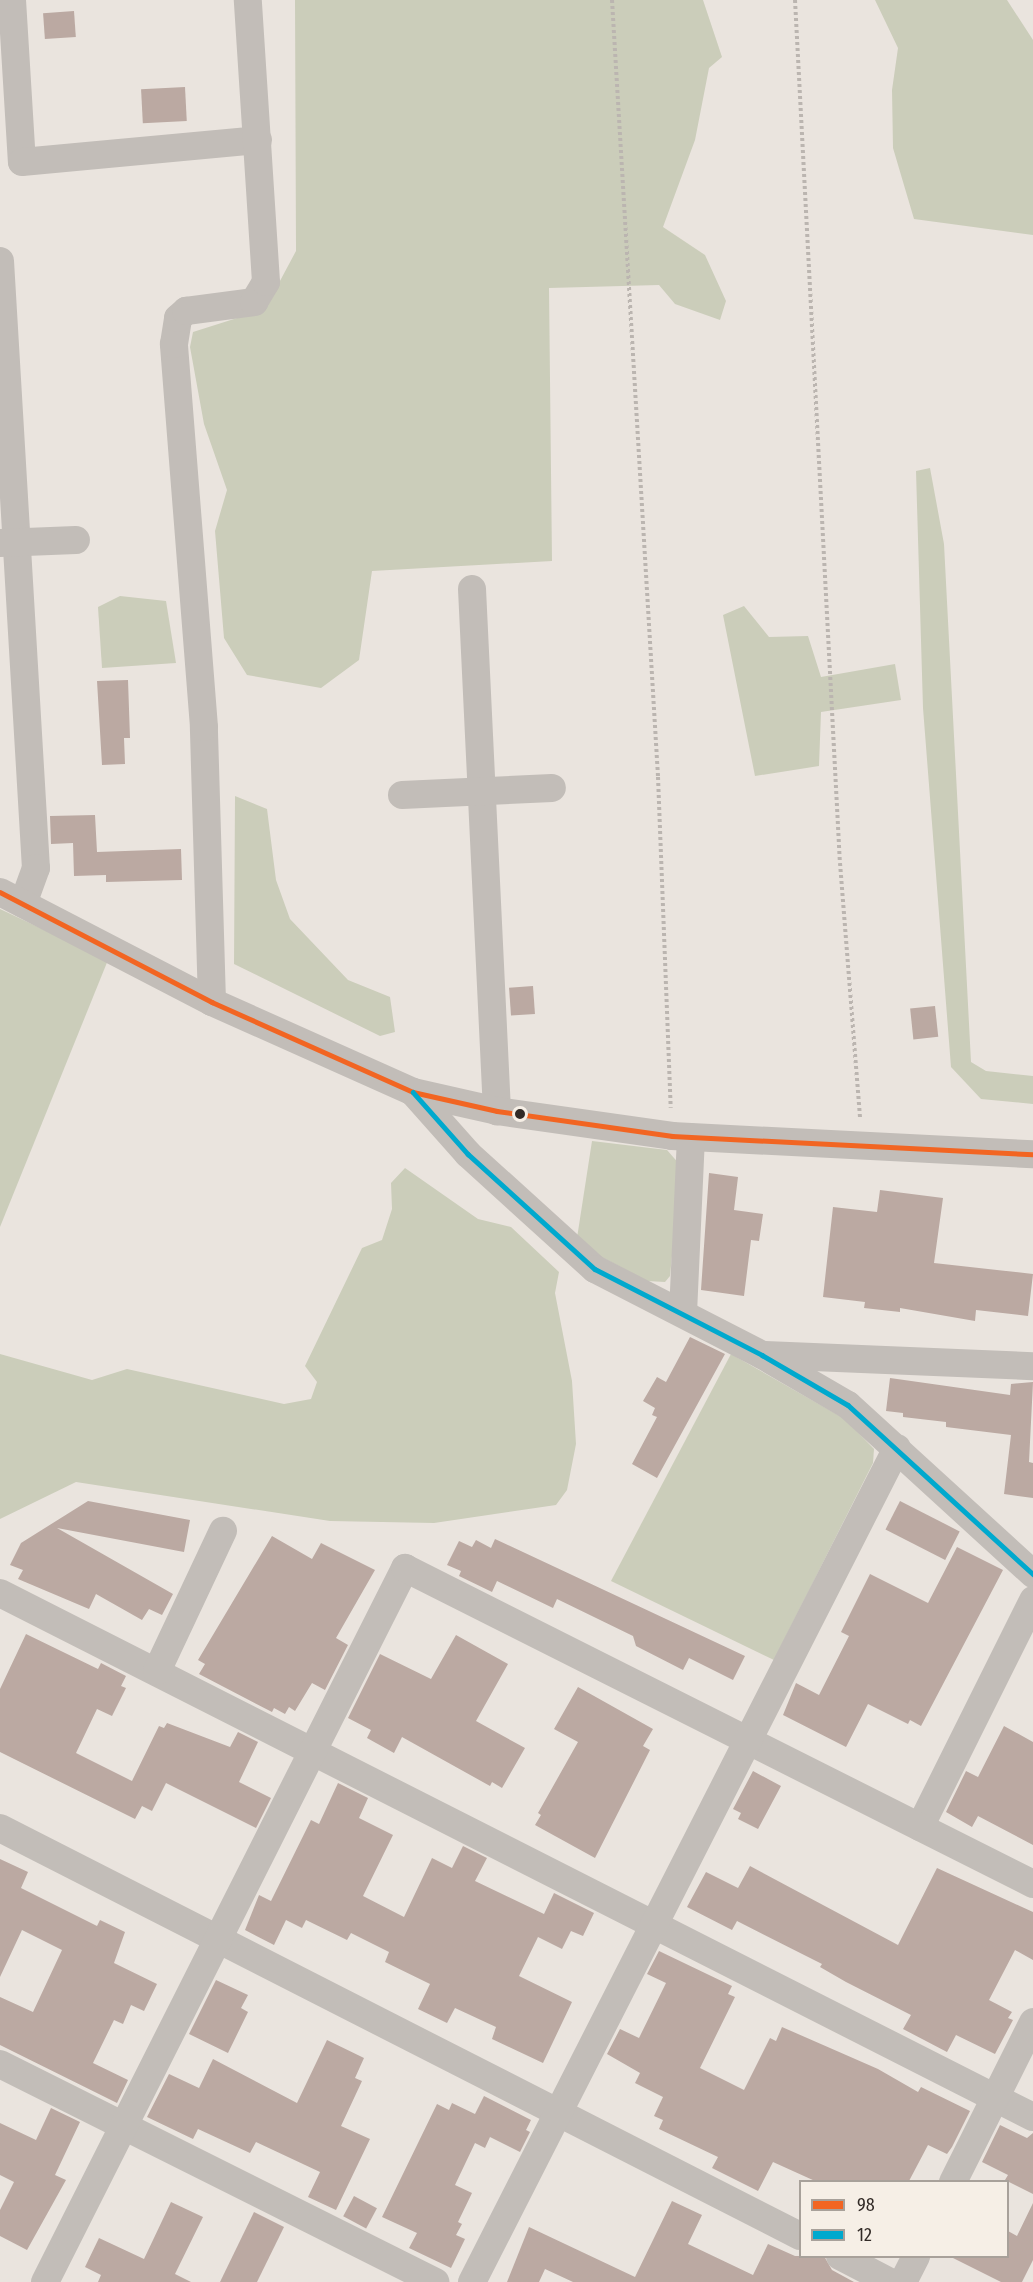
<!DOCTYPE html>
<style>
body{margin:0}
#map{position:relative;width:1033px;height:2282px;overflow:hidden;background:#eae4de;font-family:"Fira Sans Condensed",sans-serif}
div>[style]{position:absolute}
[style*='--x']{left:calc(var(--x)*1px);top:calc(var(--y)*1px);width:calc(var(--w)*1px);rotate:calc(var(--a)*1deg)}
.green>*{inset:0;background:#cbcdba}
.building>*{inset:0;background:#bba9a2;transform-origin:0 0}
.path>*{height:4px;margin-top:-2px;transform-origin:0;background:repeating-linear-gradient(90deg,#bbb5b0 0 3px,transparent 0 6px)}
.minor>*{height:28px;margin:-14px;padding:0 14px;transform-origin:14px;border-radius:14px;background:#c2bdb8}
.bus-1>*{height:4.5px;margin:-2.25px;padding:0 2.25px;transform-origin:2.25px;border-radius:2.25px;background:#f26522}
.bus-2>*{height:4.5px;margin:-2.25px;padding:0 2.25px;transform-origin:2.25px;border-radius:2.25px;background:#00a9ce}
.dots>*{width:16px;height:16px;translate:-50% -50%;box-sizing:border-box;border:3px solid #f6efe6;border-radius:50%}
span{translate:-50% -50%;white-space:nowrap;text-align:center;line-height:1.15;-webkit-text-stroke:4.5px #f6efe6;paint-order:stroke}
.legend{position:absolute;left:799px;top:2180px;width:210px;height:78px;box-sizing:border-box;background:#f6efe6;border:2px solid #a8a19a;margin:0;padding:8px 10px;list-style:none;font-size:18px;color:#322b27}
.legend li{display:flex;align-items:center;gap:12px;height:30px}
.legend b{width:30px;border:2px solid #a8a19a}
</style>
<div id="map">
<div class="green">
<div style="clip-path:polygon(295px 0,703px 0,722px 57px,709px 68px,695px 140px,663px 227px,705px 255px,726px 301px,720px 320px,675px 304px,659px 285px,549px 288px,552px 561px,372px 571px,359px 660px,321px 688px,247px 675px,224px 638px,215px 531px,227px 490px,204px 424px,190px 347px,193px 332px,265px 309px,296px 251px)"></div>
<div style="clip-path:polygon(875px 0,1007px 0,1033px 40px,1033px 235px,914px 219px,893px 148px,892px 90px,898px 48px)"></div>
<div style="clip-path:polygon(930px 468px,944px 544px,971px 1062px,986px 1071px,1033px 1076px,1033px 1104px,981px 1099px,951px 1067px,923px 708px,916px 471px)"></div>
<div style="clip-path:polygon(120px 596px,166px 601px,176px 663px,102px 668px,98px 607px)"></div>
<div style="clip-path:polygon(744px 606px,769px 637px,808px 636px,821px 677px,895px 664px,901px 700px,821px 712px,819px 766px,755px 776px,723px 615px)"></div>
<div style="clip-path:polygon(235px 796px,267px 809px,276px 880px,290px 919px,348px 980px,390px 997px,395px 1032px,380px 1036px,234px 964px)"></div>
<div style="clip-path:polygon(0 909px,108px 960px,0 1227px)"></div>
<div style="clip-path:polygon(592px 1141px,667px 1150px,681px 1166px,670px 1276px,665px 1282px,647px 1281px,598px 1255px,577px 1238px)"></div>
<div style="clip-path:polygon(405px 1168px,478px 1219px,511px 1227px,559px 1272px,555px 1293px,572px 1381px,576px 1444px,567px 1490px,556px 1505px,434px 1523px,330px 1521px,76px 1482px,0 1519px,0 1354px,92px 1380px,127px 1369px,284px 1404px,311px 1399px,317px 1382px,305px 1366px,362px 1248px,382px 1240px,392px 1209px,391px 1183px)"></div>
<div style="clip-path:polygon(731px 1354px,845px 1419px,874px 1449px,873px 1463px,774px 1660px,611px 1581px)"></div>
</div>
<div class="building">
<div style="left:74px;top:11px;width:26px;height:31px;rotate:86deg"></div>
<div style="left:185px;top:87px;width:34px;height:44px;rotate:87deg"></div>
<div style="clip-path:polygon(128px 680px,130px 738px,124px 738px,125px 764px,102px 765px,97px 681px)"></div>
<div style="clip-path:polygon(95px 815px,97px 852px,181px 849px,182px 880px,106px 882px,106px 875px,74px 876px,73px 843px,51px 844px,50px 816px)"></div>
<div style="left:533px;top:986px;width:28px;height:24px;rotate:86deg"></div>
<div style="left:935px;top:1006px;width:31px;height:25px;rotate:84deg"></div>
<div style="clip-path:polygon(709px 1173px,738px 1177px,734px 1210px,763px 1214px,759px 1241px,751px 1240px,744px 1296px,701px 1290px)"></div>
<div style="clip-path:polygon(880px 1190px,943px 1198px,934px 1263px,1033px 1274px,1028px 1316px,976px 1310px,975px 1321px,900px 1308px,900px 1312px,864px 1308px,865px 1302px,823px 1297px,833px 1207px,877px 1212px)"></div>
<div style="clip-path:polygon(690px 1337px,725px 1354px,657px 1478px,632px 1464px,657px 1417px,652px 1415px,655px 1408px,643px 1401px,657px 1377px,666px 1382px)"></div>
<div style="clip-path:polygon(890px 1378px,1010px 1395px,1011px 1384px,1033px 1382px,1029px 1462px,1033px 1463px,1033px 1498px,1004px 1494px,1011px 1435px,946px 1427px,946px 1422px,903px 1417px,903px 1413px,886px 1411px)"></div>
<div style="clip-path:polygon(88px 1501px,190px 1520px,184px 1552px,57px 1528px,173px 1594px,162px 1615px,149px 1609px,142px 1620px,96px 1594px,89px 1609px,18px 1579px,23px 1570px,10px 1565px,21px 1543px)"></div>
<div style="left:900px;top:1501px;width:67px;height:32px;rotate:27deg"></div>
<div style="clip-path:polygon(272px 1536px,312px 1559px,321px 1543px,375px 1570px,336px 1638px,348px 1645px,325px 1690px,312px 1683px,295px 1711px,289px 1707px,285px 1714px,274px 1708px,272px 1712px,199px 1674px,205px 1664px,198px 1660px)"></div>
<div style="clip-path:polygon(495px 1539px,745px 1656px,733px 1680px,689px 1658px,683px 1670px,636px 1646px,633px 1636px,557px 1599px,553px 1608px,497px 1581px,492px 1592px,459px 1576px,461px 1571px,447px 1565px,459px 1541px,472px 1547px,476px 1540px,491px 1548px)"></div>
<div style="clip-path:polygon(957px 1547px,1003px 1570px,921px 1726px,910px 1720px,908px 1724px,868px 1704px,846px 1747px,783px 1715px,796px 1683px,819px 1695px,849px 1636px,841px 1632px,870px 1574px,928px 1603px)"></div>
<div style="clip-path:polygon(26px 1634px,98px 1669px,101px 1663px,126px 1676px,121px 1686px,126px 1688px,112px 1716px,97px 1709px,76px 1753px,132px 1781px,159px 1726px,164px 1728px,167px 1723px,230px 1747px,238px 1732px,258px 1742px,239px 1782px,271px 1798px,256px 1828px,166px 1783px,152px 1811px,142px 1806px,135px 1819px,0 1752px,0 1689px)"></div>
<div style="clip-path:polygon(456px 1635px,508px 1664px,476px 1721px,525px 1748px,502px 1788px,492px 1782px,490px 1786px,402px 1737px,394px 1753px,367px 1738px,371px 1730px,348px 1718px,380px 1654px,431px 1679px)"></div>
<div style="clip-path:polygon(578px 1687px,653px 1729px,643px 1746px,650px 1750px,595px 1858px,535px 1825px,541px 1815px,538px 1813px,578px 1742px,554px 1729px)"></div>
<div style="clip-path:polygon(1004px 1726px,1033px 1742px,1033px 1845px,978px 1816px,972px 1827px,946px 1812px,966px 1771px,978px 1777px)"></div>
<div style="clip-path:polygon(753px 1771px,781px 1786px,758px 1829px,738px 1819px,741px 1813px,733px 1809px)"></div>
<div style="clip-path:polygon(338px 1783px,368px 1798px,359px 1818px,393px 1835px,363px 1896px,404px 1917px,432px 1858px,452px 1868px,463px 1846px,487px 1858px,475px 1881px,544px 1914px,554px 1893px,594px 1913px,583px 1936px,571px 1931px,562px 1949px,538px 1937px,519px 1976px,572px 2002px,543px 2063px,492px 2039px,496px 2027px,455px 2008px,447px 2023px,418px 2009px,430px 1984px,385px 1962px,389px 1952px,351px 1933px,347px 1940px,306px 1920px,302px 1928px,286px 1920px,274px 1945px,245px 1930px,259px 1895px,271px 1901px,311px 1820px,319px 1824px)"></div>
<div style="clip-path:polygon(0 1859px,28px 1872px,21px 1888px,97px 1926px,100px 1920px,125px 1932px,114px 1963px,157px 1984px,144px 2011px,131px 2005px,123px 2024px,114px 2020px,93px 2063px,128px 2080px,117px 2103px,0 2045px,0 1997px,33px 2012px,62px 1950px,22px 1930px,0 1977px)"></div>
<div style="clip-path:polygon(750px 1866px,898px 1945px,937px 1868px,1033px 1912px,1033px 1960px,1015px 1950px,989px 2000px,1012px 2012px,1008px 2018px,1013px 2020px,995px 2054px,956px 2035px,947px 2052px,903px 2029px,911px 2015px,846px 1982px,820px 1967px,822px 1964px,737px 1921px,732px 1930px,687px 1907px,706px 1872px,738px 1888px)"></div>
<div style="clip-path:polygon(659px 1951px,732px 1986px,728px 1994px,735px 1997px,700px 2068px,744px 2090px,770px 2038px,776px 2041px,782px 2027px,878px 2069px,918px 2092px,921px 2087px,970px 2111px,952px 2147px,947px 2154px,928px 2145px,909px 2181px,815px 2181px,773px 2162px,758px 2191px,712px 2168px,718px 2157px,659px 2129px,663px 2120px,654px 2116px,663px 2097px,635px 2083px,640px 2073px,607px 2054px,620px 2029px,639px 2038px,666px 1983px,647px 1974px)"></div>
<div style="clip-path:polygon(216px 1980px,248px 1995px,241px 2008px,248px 2012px,228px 2053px,189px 2034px)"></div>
<div style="clip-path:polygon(327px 2040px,364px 2058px,355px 2078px,362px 2081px,341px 2126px,370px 2139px,336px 2210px,308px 2197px,320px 2172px,256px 2142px,250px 2153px,198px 2129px,193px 2139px,147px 2117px,169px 2074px,199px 2088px,213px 2059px,297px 2103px)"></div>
<div style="clip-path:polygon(484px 2096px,531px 2120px,526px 2130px,530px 2132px,520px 2152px,490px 2137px,485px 2148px,475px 2143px,455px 2185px,472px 2193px,458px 2222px,462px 2224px,456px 2235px,465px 2239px,451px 2268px,409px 2248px,417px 2233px,382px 2217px,437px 2104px,449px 2110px,452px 2103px,475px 2114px)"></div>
<div style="clip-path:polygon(51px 2108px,80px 2122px,55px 2175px,66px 2180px,27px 2250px,0 2236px,0 2210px,14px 2182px,0 2175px,0 2123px,36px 2140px)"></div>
<div style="clip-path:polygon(1000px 2125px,1027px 2138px,1033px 2133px,1033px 2194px,1005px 2180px,1008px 2175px,982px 2162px)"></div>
<div style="left:354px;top:2196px;width:26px;height:23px;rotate:28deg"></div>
<div style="clip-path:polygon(672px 2201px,702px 2215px,688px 2244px,753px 2275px,768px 2244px,795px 2256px,824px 2256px,832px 2270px,854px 2282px,573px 2282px,545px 2269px,539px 2282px,507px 2282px,529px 2227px,635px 2277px)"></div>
<div style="clip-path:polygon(171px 2202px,203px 2217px,175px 2274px,191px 2282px,98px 2282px,101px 2275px,85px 2267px,99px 2238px,144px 2259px)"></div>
<div style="clip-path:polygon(1033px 2203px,1033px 2260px,1022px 2282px,1001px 2282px,949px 2256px,1008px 2256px,1008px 2231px,1017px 2236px)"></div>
<div style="clip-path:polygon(254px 2212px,284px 2227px,257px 2282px,220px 2282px)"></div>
</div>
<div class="path">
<div style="--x:612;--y:0;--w:778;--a:86.61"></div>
<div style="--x:658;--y:777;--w:331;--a:87.8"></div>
<div style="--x:795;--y:0;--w:864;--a:87.02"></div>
<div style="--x:840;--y:863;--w:257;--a:85.5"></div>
</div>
<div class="minor">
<div style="--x:12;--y:0;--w:162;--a:86.5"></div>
<div style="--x:22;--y:162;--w:237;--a:-5.3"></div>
<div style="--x:0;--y:261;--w:608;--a:86.61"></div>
<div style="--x:36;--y:868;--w:38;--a:110"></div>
<div style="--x:0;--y:543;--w:76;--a:-2.3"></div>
<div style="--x:472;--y:589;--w:523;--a:87.26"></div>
<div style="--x:402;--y:795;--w:150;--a:-2.7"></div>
<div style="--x:0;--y:892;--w:239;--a:27.4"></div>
<div style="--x:212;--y:1002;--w:220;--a:24.1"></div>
<div style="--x:413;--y:1092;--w:86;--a:12.7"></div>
<div style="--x:497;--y:1111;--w:177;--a:8.1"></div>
<div style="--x:672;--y:1136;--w:361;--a:2.9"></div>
<div style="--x:212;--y:1002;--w:275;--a:-91.7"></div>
<div style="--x:204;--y:727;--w:384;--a:-94.5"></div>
<div style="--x:174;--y:344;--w:26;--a:-81"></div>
<div style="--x:178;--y:318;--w:11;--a:-41"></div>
<div style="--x:186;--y:311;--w:69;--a:-7.5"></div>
<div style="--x:254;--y:302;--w:23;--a:-59"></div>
<div style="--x:266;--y:282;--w:283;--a:-93.7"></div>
<div style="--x:413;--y:1092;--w:83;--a:48.4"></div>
<div style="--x:468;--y:1154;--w:171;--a:42.2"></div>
<div style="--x:595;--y:1269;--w:188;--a:27.2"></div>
<div style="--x:762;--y:1355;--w:99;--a:30.2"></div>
<div style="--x:848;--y:1405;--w:251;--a:42.4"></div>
<div style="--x:683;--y:1313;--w:176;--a:-87.4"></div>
<div style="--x:765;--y:1355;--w:268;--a:2.4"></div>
<div style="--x:0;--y:1593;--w:1158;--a:26.9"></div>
<div style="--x:157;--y:1671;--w:155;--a:-64.8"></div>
<div style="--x:920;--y:1827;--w:254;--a:-63.5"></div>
<div style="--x:0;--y:1828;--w:898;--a:27.02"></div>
<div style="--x:0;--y:2064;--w:487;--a:26.6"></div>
<div style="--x:953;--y:2182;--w:179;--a:-63.4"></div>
<div style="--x:840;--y:2256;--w:56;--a:27.5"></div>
<div style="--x:45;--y:2282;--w:800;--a:-63.24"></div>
<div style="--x:405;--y:1568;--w:703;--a:26.71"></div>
<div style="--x:472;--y:2282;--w:936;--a:-63"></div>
<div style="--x:903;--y:2282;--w:29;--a:-63"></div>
</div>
<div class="bus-1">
<div style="--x:0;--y:892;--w:239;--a:27.4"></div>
<div style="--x:212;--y:1002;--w:220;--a:24.1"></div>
<div style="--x:413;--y:1092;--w:86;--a:12.7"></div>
<div style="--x:497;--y:1111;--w:177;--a:8.1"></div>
<div style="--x:672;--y:1136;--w:361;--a:2.9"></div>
</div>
<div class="bus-2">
<div style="--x:413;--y:1092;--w:83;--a:48.4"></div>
<div style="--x:468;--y:1154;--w:171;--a:42.2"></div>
<div style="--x:595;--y:1269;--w:188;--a:27.2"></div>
<div style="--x:762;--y:1355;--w:99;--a:30.2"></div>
<div style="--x:848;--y:1405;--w:251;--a:42.4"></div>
</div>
<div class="dots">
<div style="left:520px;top:1114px;background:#322b27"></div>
</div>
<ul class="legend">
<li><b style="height:8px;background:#f26522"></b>98</li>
<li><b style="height:8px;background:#00a9ce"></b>12</li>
</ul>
</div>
